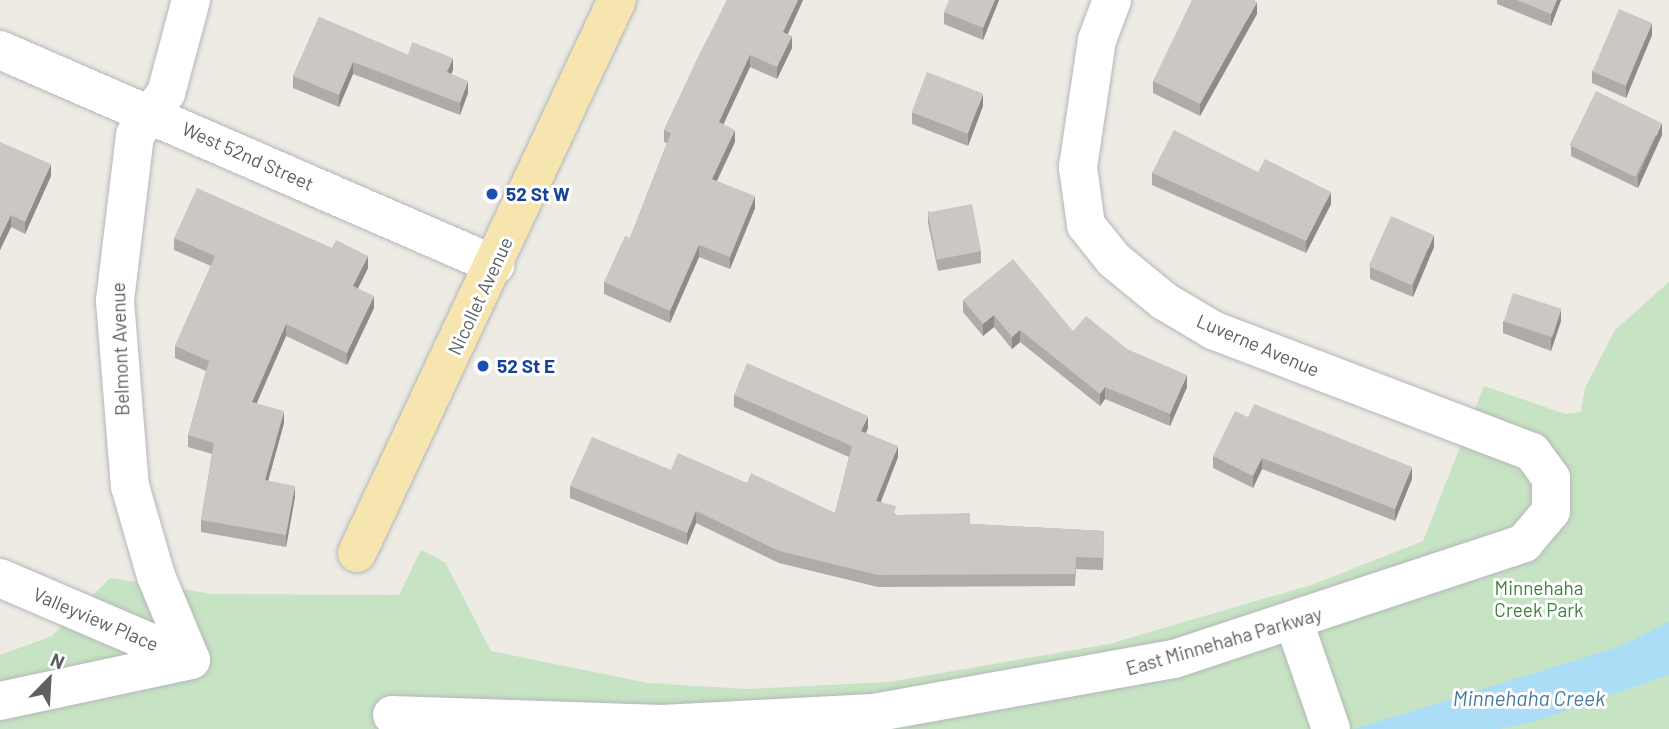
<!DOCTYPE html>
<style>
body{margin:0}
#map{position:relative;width:1669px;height:729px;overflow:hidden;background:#edebe4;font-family:Barlow,sans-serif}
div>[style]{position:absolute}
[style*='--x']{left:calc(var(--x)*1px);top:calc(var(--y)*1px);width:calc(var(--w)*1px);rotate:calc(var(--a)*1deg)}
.green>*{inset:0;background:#c6e3c3}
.water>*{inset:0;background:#abddf7}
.roads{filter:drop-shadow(0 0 2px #b5b7ba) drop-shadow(0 0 2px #b5b7ba)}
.minor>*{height:38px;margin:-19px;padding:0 19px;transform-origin:19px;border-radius:19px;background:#fff}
.major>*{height:38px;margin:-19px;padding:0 19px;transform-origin:19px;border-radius:19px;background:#f7e5af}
.wall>*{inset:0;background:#afaba8}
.shaded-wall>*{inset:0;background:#8e8b88}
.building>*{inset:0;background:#cbc7c3;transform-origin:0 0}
.dots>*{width:19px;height:19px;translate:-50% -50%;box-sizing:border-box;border:4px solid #fff;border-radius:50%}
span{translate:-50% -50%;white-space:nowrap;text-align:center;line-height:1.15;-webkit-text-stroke:6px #fff;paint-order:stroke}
.street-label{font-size:19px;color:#5c6063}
.transit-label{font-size:19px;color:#164399;font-weight:700}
.left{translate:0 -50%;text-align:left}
.park-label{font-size:19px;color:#40823d}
.water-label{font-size:21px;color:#477a9f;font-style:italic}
.north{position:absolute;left:14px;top:645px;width:70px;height:70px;-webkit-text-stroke:5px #fff;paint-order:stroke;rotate:24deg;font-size:19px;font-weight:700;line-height:28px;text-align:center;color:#5c6063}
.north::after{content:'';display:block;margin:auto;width:24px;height:32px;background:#5c6063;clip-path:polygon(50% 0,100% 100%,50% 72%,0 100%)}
</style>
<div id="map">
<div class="green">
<div style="clip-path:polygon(1669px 282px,1669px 729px,0 729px,0 655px,52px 636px,110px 578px,213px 594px,399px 595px,421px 550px,445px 562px,491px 651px,648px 683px,747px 689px,889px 682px,1109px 644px,1314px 584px,1423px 541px,1484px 386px,1565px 414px,1581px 412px,1585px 388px,1615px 330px)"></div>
</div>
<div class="water">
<div style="clip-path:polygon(1669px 622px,1669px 675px,1536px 721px,1499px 729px,1354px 729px,1618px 647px)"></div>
</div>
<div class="roads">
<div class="minor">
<div style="--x:191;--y:0;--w:96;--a:105"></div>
<div style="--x:166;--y:93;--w:52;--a:126.4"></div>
<div style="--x:135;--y:135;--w:167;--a:96.9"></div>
<div style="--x:115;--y:301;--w:186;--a:85.4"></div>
<div style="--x:130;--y:486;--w:94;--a:73.9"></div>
<div style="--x:156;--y:576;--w:91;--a:67.4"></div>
<div style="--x:0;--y:50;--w:540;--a:23.48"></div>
<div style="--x:0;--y:578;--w:208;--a:23.2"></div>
<div style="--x:1294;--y:622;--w:113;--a:70.9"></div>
<div style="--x:0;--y:701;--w:195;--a:-12.1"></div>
<div style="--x:392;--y:715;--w:270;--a:1.9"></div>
<div style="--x:662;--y:724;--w:211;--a:-3"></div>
<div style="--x:873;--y:713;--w:306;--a:-10.2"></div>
<div style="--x:1174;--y:659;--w:369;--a:-18.3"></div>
<div style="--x:1524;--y:543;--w:42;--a:-49.8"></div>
<div style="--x:1551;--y:511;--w:33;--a:-90"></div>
<div style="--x:1551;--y:478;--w:32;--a:-126"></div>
<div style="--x:1532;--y:452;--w:342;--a:-159.1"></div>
<div style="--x:1213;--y:330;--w:57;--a:-149.4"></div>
<div style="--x:1164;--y:301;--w:65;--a:-140.6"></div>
<div style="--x:1114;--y:260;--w:45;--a:-128.7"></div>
<div style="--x:1086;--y:225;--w:59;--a:-97.9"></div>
<div style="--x:1078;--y:167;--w:128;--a:-81.5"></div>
<div style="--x:1097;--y:40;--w:43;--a:-69.4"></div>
</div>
<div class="major">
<div style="--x:357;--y:553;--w:611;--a:-64.82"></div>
</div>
</div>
<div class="wall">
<div style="clip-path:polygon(727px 0,803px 0,788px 34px,792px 48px,777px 79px,750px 67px,723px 124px,735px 142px,717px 181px,755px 208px,730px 269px,699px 257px,670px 323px,604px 294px,604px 282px,630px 238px,667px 143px,664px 142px,664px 130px)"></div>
<div style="clip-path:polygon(999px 0,983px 40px,944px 24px,944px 12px)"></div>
<div style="clip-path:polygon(1497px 0,1561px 0,1551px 26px,1497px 4px)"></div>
<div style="clip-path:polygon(1257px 14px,1200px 116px,1153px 93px,1153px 81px)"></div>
<div style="clip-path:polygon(319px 17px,408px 55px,453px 70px,451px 74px,468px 93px,460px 115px,353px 74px,339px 107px,293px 88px,293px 76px)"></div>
<div style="clip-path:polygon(1652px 35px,1626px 98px,1592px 83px,1592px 71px)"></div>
<div style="clip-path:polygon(983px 106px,968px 146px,912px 124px,912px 112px)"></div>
<div style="clip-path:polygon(1662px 135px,1638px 188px,1571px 156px,1571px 145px)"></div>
<div style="clip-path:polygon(0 142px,51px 176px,25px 234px,11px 227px,0 250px)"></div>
<div style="clip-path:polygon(1258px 172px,1331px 204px,1306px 253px,1152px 185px,1152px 173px)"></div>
<div style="clip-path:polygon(928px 211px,981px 251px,981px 263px,938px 271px,928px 223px)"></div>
<div style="clip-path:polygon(174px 238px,368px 268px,358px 288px,374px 308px,347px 365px,286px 336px,256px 403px,284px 423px,268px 481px,295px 497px,286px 547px,201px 532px,201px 520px,212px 454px,188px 447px,188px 435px,206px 371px,175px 358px,175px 346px,211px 266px,174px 250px)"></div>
<div style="clip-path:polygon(1434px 247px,1413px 297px,1370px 279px,1370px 267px)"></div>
<div style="clip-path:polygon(963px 300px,1073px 331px,1127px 349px,1187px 387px,1170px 426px,1105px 399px,1100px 406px,1020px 342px,1012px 349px,994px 327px,983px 336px,963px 312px)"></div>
<div style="clip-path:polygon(1503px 321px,1561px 321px,1551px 351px,1503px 333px)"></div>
<div style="clip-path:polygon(734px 395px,868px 428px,866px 433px,898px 457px,881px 502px,896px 515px,970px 524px,1104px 531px,1103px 570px,1076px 569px,1075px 586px,878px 587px,779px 563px,696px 523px,687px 545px,570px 498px,570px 486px,671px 470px,747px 483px,835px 513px,849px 457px,734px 407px)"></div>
<div style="clip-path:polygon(1248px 417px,1412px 479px,1395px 521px,1262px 469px,1253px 488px,1213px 468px,1213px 456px)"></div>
</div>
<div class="shaded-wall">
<div style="clip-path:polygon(798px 0,803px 0,783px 44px,783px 32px)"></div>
<div style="clip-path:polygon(995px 0,999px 0,983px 40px,983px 28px)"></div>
<div style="clip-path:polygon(1557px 0,1561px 0,1551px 26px,1551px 14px)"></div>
<div style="clip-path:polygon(1257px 2px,1257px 14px,1200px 116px,1200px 104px)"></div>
<div style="clip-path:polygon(1652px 23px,1652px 35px,1626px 98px,1626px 86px)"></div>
<div style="clip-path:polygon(792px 36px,792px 48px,777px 79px,777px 67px)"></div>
<div style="clip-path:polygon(750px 55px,750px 67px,719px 134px,719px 122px)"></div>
<div style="clip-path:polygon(453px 58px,453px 70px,447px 84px,447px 72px)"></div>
<div style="clip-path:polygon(353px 62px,353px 74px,339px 107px,339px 95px)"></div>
<div style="clip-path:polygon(468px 81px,468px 93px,460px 115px,460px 103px)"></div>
<div style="clip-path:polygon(983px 94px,983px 106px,968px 146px,968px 134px)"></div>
<div style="clip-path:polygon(1662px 123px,1662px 135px,1638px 188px,1638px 176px)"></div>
<div style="clip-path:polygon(735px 130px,735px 142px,712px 191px,712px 179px)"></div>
<div style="clip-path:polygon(51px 164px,51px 176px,25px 234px,25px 222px)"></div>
<div style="clip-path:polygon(1331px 192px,1331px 204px,1306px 253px,1306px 241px)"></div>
<div style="clip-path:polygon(755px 196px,755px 208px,730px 269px,730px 257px)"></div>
<div style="clip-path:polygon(11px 215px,11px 227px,0 250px,0 238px)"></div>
<div style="clip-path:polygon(1434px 235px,1434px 247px,1413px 297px,1413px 285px)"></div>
<div style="clip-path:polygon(699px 245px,699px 257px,670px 323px,670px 311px)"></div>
<div style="clip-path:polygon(368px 256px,368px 268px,353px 298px,353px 286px)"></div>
<div style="clip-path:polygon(374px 296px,374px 308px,347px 365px,347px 353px)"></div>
<div style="clip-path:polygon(1561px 309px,1561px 321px,1551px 351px,1551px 339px)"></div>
<div style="clip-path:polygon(994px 315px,994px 327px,983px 336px,983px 324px)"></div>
<div style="clip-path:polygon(286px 324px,286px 336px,252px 414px,252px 402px)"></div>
<div style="clip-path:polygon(1020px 330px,1020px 342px,1012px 349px,1012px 337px)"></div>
<div style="clip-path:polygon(1187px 375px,1187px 387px,1170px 426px,1170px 414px)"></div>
<div style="clip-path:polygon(1105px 387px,1105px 399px,1100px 406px,1100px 394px)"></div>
<div style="clip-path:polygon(284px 411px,284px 423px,265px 492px,265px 480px)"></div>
<div style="clip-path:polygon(868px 416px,868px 428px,861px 443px,861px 431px)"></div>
<div style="clip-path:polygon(898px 446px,898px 457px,876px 513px,876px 501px)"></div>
<div style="clip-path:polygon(1262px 458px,1262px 469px,1253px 488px,1253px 476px)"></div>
<div style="clip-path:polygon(1412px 467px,1412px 479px,1395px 521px,1395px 509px)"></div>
<div style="clip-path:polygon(295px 486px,295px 497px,286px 547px,286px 535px)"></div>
<div style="clip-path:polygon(696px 511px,696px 523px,687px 545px,687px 533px)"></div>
</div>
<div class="building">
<div style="clip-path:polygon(727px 0,798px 0,783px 32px,792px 36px,777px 67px,750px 55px,719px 122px,735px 130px,712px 179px,755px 196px,730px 257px,699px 245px,670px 311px,604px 282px,625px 236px,630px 238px,671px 133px,664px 130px,697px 59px)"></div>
<div style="clip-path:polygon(949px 0,995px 0,983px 28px,944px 12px)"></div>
<div style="clip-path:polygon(1192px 0,1254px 0,1257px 2px,1200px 104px,1153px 81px)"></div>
<div style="clip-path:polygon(1517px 0,1557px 0,1551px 14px)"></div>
<div style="left:1619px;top:9px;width:36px;height:68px;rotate:23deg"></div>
<div style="clip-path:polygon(319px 17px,408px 55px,412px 42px,453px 58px,447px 72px,468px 81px,460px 103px,353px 62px,339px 95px,293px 76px)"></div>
<div style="left:927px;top:72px;width:60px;height:43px;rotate:21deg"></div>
<div style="left:1596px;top:91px;width:73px;height:60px;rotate:26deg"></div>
<div style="clip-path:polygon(1174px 130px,1258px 172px,1265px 159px,1331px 192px,1306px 241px,1152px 173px)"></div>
<div style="clip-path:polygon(0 142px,51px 164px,25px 222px,11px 215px,0 238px)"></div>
<div style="clip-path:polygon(197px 188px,332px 248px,336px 240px,368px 256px,353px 286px,374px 296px,347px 353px,286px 324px,252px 402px,284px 411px,265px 480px,295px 486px,286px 535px,201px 520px,214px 443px,188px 435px,209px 361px,175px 346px,215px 256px,174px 238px)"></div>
<div style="left:972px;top:204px;width:48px;height:45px;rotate:79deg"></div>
<div style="left:1391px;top:216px;width:47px;height:55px;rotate:24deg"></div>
<div style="clip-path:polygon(1013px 259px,1073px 331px,1086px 316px,1127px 349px,1187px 375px,1170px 414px,1105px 387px,1100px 394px,1020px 330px,1012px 337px,994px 315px,983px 324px,963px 300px)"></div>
<div style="left:1513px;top:293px;width:51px;height:30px;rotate:18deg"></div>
<div style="clip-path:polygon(747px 363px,868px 416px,861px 431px,898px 446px,876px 501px,896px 506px,894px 515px,970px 513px,970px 524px,1104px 531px,1103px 558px,1076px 557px,1075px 574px,878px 575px,779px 551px,696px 511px,687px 533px,570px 486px,592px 437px,671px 470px,678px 453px,747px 483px,751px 473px,835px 513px,852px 446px,734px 395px)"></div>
<div style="clip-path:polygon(1254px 404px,1412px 467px,1395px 509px,1262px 458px,1253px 476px,1213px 456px,1235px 411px,1248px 417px)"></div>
</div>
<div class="dots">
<div style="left:492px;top:194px;background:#1a4fb4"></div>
<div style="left:483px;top:366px;background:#1a4fb4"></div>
</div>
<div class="street-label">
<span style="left:248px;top:156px;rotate:24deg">West 52nd Street</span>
<span style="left:480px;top:296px;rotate:-65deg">Nicollet Avenue</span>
<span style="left:1258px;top:345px;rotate:23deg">Luverne Avenue</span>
<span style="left:120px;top:349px;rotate:-92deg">Belmont Avenue</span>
<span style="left:96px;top:619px;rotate:23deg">Valleyview Place</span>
<span style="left:1224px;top:641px;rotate:-16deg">East Minnehaha Parkway</span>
</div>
<div class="transit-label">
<span class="left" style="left:506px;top:194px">52 St W</span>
<span class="left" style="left:497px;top:366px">52 St E</span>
</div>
<div class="park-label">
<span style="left:1539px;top:599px">Minnehaha<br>Creek Park</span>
</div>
<div class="water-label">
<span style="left:1529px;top:698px">Minnehaha Creek</span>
</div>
<div class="north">N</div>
</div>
